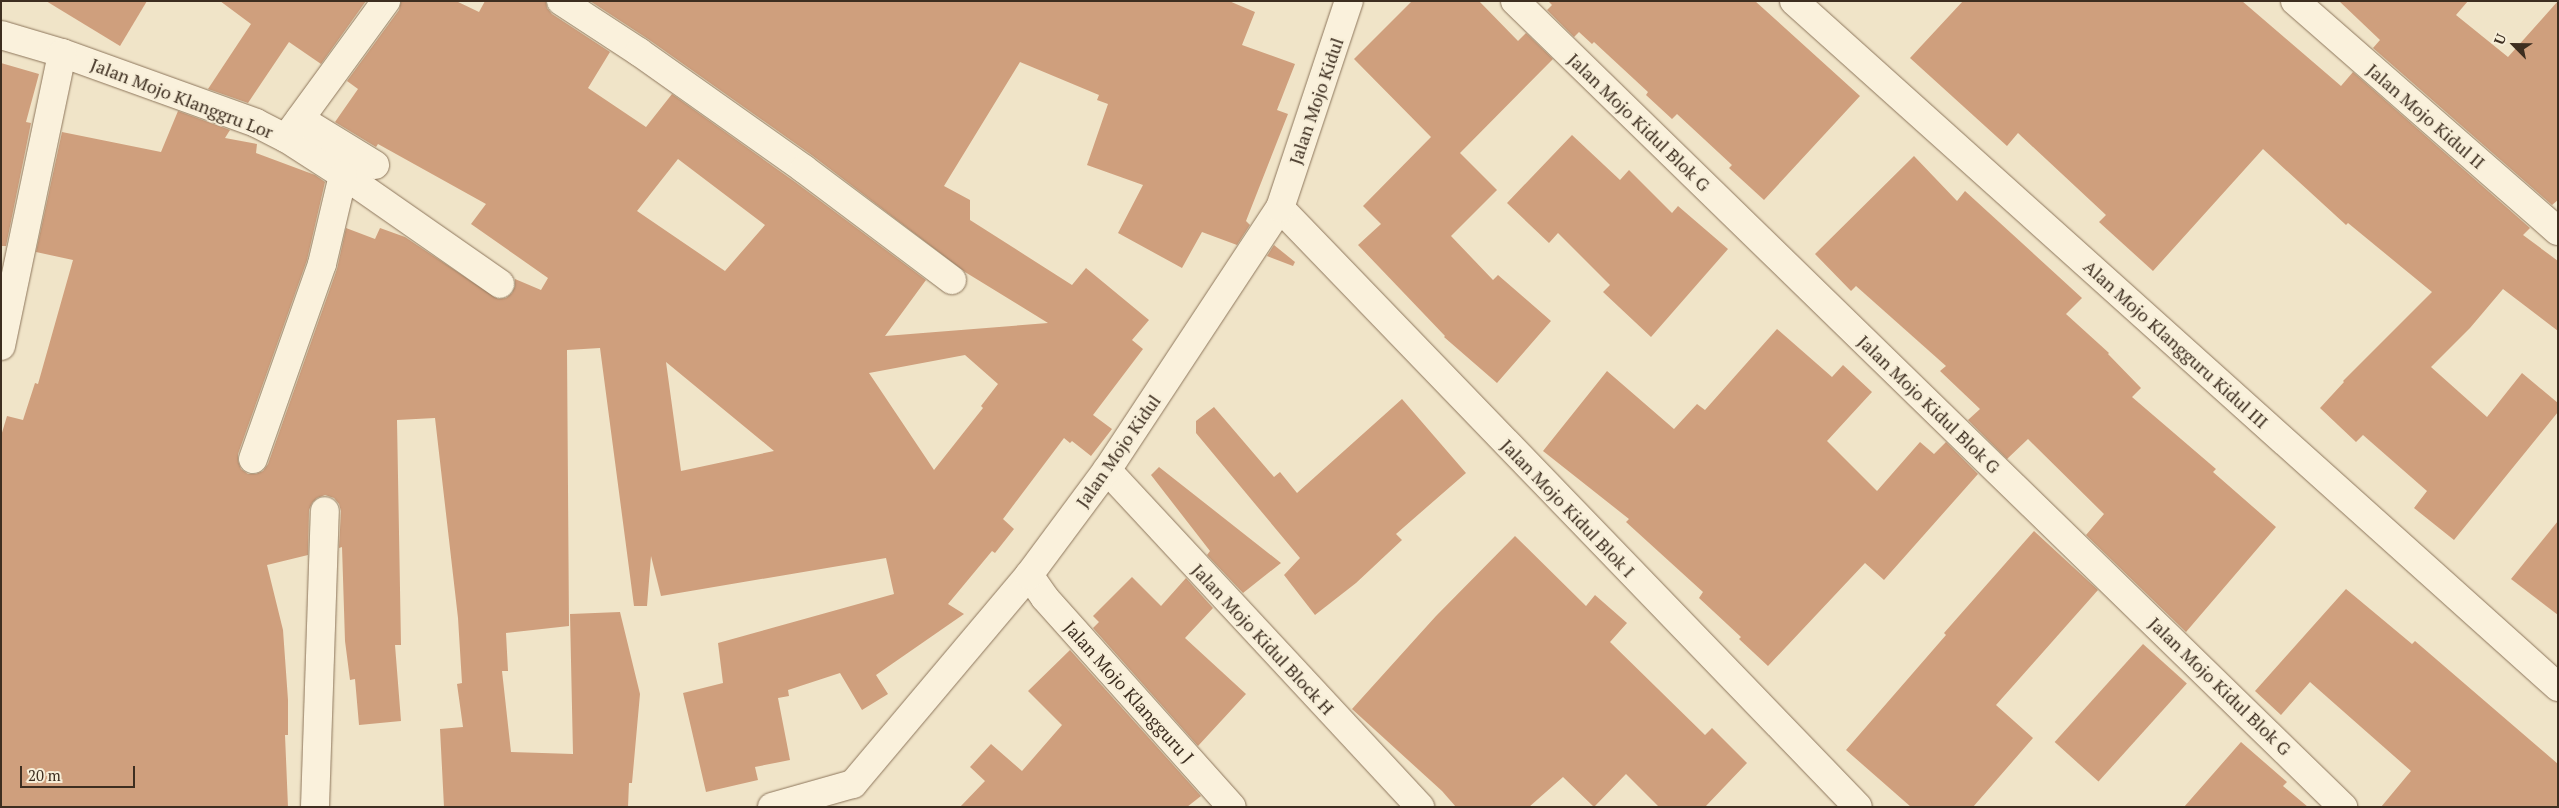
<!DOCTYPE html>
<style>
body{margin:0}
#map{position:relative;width:2559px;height:808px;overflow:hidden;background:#f0e4c8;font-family:"PT Serif",serif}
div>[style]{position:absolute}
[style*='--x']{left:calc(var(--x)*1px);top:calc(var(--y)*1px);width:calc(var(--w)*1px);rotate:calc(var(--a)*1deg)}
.building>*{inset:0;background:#cf9f7d;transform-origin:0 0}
.roads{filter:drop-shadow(0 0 1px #8d765c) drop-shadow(0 0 1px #8d765c)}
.minor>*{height:28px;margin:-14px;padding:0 14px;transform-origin:14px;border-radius:14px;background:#faf1dc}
span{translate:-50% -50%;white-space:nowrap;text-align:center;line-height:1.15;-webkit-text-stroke:4px #f7eed8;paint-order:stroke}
.street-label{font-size:18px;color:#3d2e20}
.frame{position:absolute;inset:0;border:2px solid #3d2e20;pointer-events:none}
.north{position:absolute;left:2489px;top:20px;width:50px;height:50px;-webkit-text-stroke:4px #f7eed8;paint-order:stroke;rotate:293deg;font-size:14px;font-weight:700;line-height:20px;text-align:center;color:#3d2e20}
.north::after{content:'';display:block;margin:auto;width:18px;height:22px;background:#3d2e20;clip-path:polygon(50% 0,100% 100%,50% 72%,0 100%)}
.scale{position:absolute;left:20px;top:766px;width:115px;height:22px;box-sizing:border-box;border:2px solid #3d2e20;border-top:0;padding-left:6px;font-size:15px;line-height:18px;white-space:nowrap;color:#3d2e20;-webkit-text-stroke:4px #f7eed8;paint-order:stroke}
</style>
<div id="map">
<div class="building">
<div style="clip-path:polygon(46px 1px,147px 1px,120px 46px)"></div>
<div style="clip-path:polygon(220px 1px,366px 1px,321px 64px,289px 42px,248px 103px,208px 89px,251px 24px)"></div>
<div style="clip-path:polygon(evenodd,401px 1px,456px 1px,479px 12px,485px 1px,546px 1px,547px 8px,552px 14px,610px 52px,588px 88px,646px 127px,672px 94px,795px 182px,926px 280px,885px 336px,1048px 323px,965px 272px,813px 156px,648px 39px,590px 1px,1229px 1px,1255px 12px,1242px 45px,1295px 64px,1277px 110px,1288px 114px,1246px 221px,1250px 225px,1237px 245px,1202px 232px,1182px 268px,1118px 233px,1143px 185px,1087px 165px,1108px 104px,1097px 100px,1099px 95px,1020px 62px,944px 186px,970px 200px,970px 220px,1072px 285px,1086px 268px,1149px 320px,1132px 340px,1143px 349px,1093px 415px,1112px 429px,1091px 456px,1072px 441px,1070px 443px,1064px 438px,1003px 519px,1014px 529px,995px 553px,992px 551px,948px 604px,964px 614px,876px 675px,888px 694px,862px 710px,840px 673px,788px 690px,789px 696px,778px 698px,790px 760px,755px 767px,758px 780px,706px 792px,683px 693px,723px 683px,718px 643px,894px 594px,886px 558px,661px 596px,651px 556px,647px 606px,634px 606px,600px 348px,567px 350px,569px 626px,506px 633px,508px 671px,502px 671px,511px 752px,573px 754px,570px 614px,620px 612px,640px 694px,632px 783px,629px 783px,628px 807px,444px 807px,440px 729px,463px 727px,457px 684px,462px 683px,458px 618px,435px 418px,397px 420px,401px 645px,395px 645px,401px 721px,359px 725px,355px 679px,350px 680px,345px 641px,342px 547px,339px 548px,341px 511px,339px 504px,334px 498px,325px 495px,317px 498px,312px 503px,309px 510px,308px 555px,267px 565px,283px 630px,288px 700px,288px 735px,285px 735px,288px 807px,1px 807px,1px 436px,7px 416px,23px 420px,35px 383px,38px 384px,73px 260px,36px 252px,62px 132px,161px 152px,178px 111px,230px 130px,225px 138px,257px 144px,256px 153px,315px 175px,325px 182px,307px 260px,238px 454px,238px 461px,241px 469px,248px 474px,256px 474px,263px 471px,268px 464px,337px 269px,346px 228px,375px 239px,380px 228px,405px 237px,498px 299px,506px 298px,512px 293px,515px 286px,515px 279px,541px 290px,548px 278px,471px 224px,486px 204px,378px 144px,376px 147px,335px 122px,358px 89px,347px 81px,399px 10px,401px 1px,678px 159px,765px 225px,725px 271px,637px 211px,678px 159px,401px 1px,965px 355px,998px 384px,981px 406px,983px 408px,934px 470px,869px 373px,965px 355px,401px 1px,666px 362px,774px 451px,681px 471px,666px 362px)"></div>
<div style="clip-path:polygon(1412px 1px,1479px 1px,1518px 41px,1526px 33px,1553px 59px,1460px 153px,1497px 190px,1451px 236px,1493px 280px,1498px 275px,1551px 321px,1497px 383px,1444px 337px,1445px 336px,1358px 245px,1381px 224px,1363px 206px,1431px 137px,1354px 59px)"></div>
<div style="clip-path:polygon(1548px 1px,1755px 1px,1860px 96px,1764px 200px,1729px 168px,1732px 165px,1677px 114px,1672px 119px,1646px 95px,1648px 92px,1594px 42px,1592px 44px,1579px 32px,1574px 37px,1547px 10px,1552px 5px)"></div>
<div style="clip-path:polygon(1963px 1px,2242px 1px,2341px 86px,2353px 72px,2530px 228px,2523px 235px,2558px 261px,2558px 331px,2503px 289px,2470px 328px,2431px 367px,2487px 417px,2522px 373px,2558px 403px,2558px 412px,2454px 540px,2414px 508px,2427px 491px,2363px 435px,2356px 442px,2320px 408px,2344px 382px,2343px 381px,2432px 292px,2348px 223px,2346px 225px,2263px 149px,2153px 271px,2099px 222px,2106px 215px,2018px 133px,2007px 146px,1910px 58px)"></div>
<div style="clip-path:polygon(2339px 1px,2468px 1px,2456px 15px,2508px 57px,2558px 1px,2558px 200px,2552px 205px,2373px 48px,2380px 40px)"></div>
<div style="clip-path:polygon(1px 63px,39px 74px,26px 122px,31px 123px,6px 246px,1px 246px)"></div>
<div style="clip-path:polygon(1572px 135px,1620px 180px,1629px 170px,1672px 213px,1678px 206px,1728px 249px,1651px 337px,1603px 292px,1610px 285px,1558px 233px,1549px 243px,1507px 203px)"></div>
<div style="clip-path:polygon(1914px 156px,1957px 201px,1965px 191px,2082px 298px,2066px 314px,2109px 353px,2108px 354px,2141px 388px,2132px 397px,2216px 469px,2213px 472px,2276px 527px,2186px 632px,2086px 535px,2104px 514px,2028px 439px,2007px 459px,1968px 420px,1980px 409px,1940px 371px,1946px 366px,1856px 286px,1851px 291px,1815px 254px)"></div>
<div style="clip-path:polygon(1274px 245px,1295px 262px,1293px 266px,1267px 256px)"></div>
<div style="clip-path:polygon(1777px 329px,1832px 377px,1843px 365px,1872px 392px,1827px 441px,1877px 491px,1920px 442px,1934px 454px,1946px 442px,1978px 474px,1884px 580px,1865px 563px,1768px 666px,1739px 639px,1741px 637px,1699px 598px,1703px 592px,1626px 522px,1629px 519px,1543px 451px,1607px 371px,1674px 429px,1697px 404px,1705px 410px)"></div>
<div style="clip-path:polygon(1402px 399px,1466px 473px,1396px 534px,1402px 540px,1356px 583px,1315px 615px,1284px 575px,1300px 558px,1196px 433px,1196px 421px,1214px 407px,1274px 477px,1280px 472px,1297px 493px)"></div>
<div style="clip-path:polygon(1159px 467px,1281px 563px,1243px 593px,1207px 555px,1210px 551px,1151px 475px)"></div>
<div style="clip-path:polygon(2558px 521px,2558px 615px,2511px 579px)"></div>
<div style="clip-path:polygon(2034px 531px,2098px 590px,1996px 705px,2033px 738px,1973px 807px,1911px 807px,1846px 750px,1946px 635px,1944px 633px)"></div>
<div style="clip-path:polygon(1515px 536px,1586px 606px,1595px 595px,1627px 623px,1610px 642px,1705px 735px,1712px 728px,1747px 763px,1705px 807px,1659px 807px,1626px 774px,1594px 807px,1563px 777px,1529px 807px,1456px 807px,1442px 791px,1352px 709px,1436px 616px)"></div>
<div style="clip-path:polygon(1132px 577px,1161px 606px,1186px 578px,1213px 608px,1185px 638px,1246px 694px,1198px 746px,1093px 628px,1099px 622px,1093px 616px)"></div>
<div style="clip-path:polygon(2346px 589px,2412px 644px,2415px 641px,2558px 764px,2558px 807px,2381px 807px,2411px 771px,2310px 682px,2281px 715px,2255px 691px)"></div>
<div style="left:2143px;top:644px;width:59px;height:132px;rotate:42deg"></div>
<div style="clip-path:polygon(1070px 650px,1201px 796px,1187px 807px,960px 807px,985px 781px,970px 767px,991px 744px,1022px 771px,1062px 725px,1028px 691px)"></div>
<div style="clip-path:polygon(2241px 742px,2287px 782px,2283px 786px,2308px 807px,2184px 807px)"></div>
</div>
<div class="roads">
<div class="minor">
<div style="--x:561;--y:1;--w:93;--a:33.2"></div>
<div style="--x:639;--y:52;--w:202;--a:35.3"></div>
<div style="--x:804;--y:169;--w:185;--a:36.9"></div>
<div style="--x:1515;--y:1;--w:1156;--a:44.23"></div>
<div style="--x:1794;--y:1;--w:1027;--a:41.92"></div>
<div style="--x:2295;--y:1;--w:349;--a:41.2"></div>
<div style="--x:1;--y:35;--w:64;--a:16.4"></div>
<div style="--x:62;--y:53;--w:206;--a:19.8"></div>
<div style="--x:256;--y:123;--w:34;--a:27"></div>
<div style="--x:286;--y:138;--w:81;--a:32.9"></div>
<div style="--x:354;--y:182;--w:178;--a:34.9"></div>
<div style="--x:300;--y:119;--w:88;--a:31.5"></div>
<div style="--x:286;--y:138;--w:170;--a:-53.9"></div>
<div style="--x:1280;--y:208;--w:832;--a:46.02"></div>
<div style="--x:1;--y:346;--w:299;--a:-78.2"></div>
<div style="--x:253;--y:459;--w:207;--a:-70.5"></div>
<div style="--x:322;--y:264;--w:91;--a:-76.7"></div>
<div style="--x:1107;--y:470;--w:460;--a:47.1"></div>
<div style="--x:1029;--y:575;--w:28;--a:55"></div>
<div style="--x:1045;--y:598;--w:280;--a:48.2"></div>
<div style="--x:315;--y:807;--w:296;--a:-88.1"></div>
<div style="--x:772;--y:807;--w:84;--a:-15.9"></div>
<div style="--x:853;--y:784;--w:273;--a:-49.9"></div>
<div style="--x:1029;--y:575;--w:131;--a:-53.4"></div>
<div style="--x:1107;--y:470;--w:314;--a:-56.6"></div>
<div style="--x:1280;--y:208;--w:218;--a:-71.6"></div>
</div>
</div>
<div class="street-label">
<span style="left:182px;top:98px;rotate:21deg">Jalan Mojo Klanggru Lor</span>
<span style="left:1316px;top:101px;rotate:-71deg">Jalan Mojo Kidul</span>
<span style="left:2426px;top:116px;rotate:41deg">Jalan Mojo Kidul II</span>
<span style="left:1639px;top:122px;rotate:44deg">Jalan Mojo Kidul Blok G</span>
<span style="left:2176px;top:344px;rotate:42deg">Alan Mojo Klangguru Kidul III</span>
<span style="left:1929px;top:404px;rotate:44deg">Jalan Mojo Kidul Blok G</span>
<span style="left:1118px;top:451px;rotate:-55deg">Jalan Mojo Kidul</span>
<span style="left:1568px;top:508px;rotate:46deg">Jalan Mojo Kidul Blok I</span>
<span style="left:1263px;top:639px;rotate:47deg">Jalan Mojo Kidul Block H</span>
<span style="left:2220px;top:686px;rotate:44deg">Jalan Mojo Kidul Blok G</span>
<span style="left:1129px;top:692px;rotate:48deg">Jalan Mojo Klangguru J</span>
</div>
<div class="frame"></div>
<div class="north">U</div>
<div class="scale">20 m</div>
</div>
